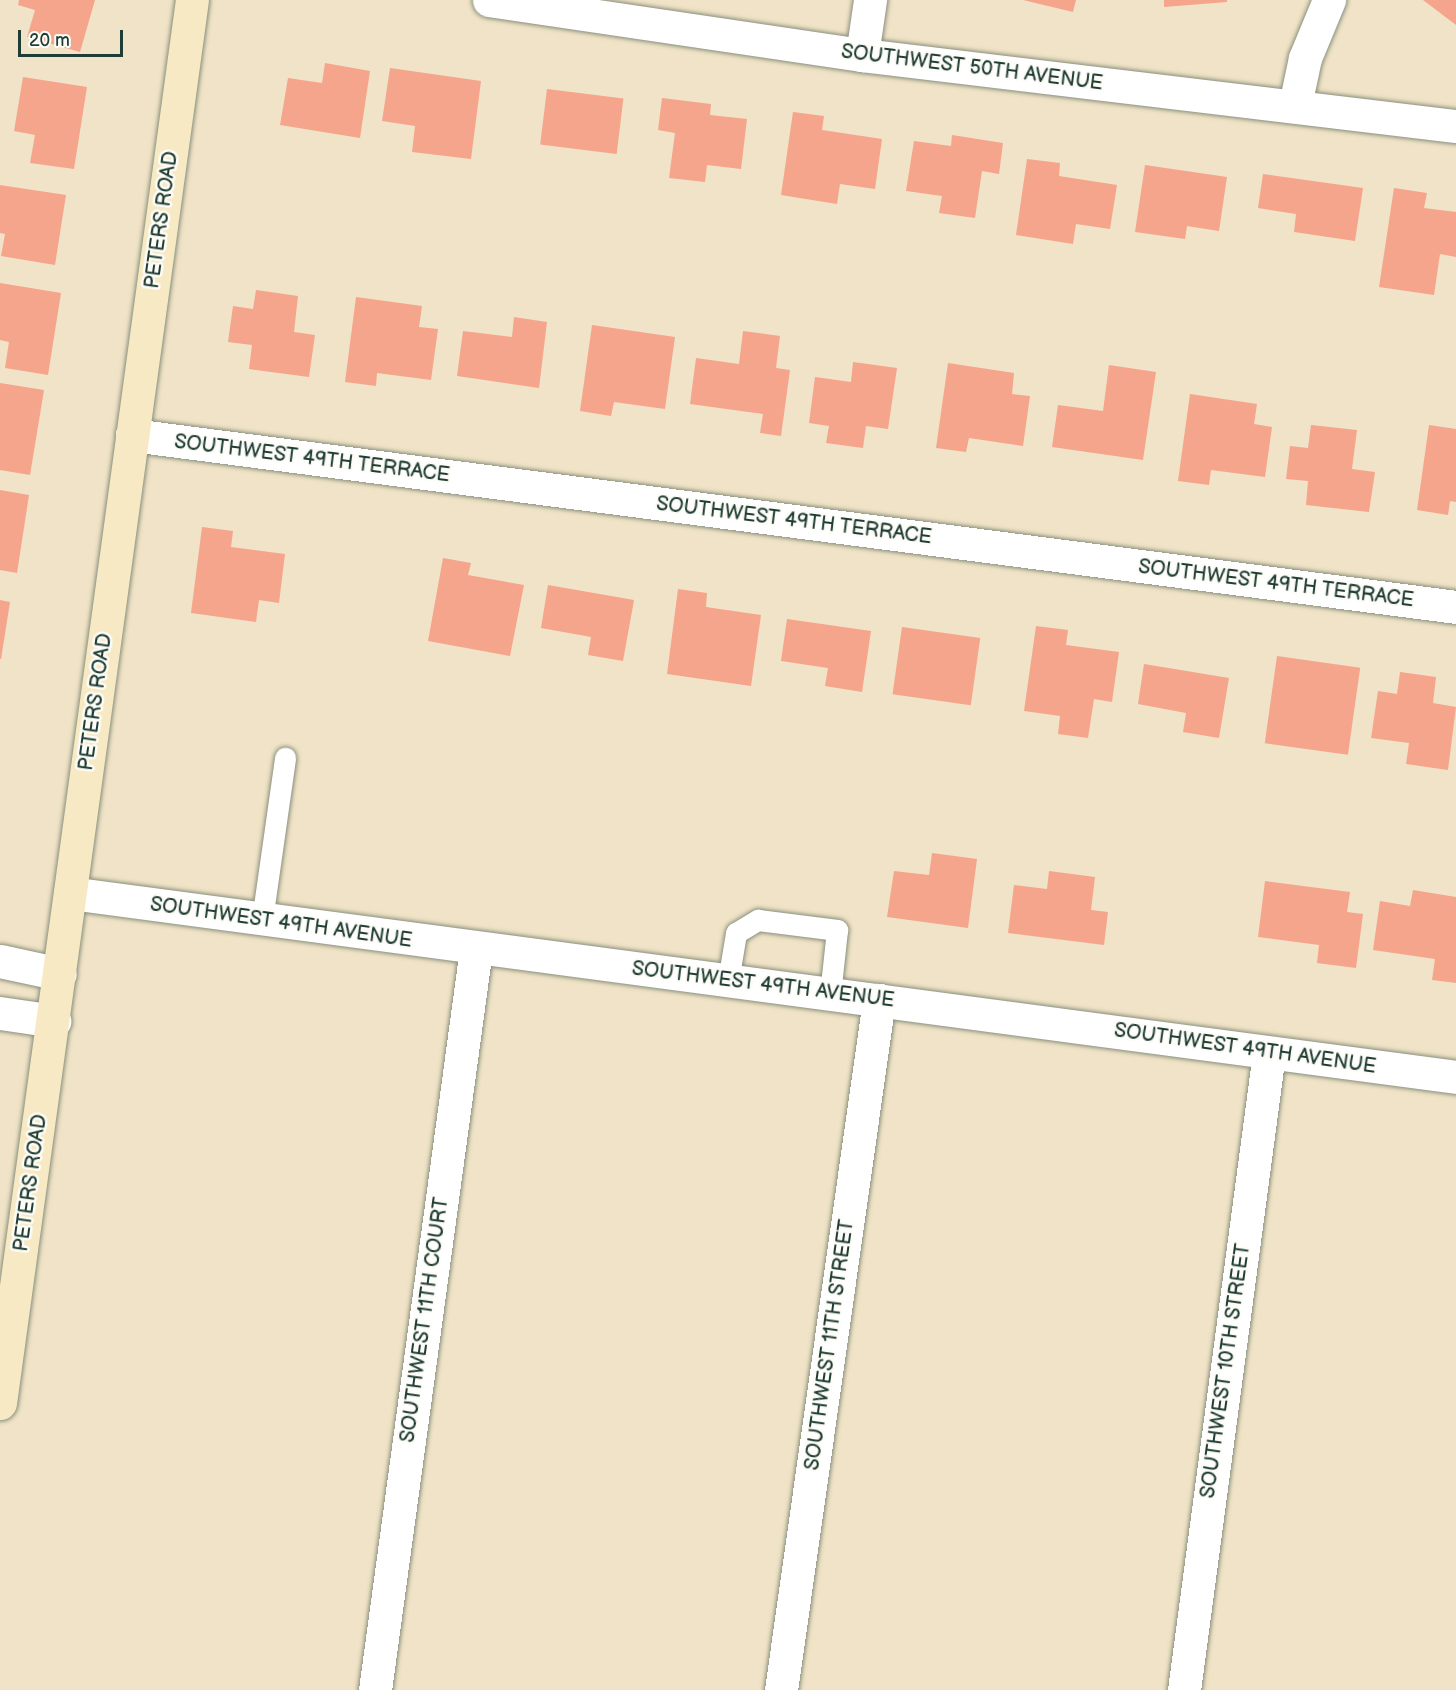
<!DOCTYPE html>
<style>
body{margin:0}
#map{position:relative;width:1456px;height:1690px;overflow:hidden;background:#f1e3c7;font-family:"Balsamiq Sans",sans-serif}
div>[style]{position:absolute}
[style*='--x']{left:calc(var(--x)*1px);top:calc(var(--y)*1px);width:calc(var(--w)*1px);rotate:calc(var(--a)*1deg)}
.building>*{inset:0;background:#f4a58c;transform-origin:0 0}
.roads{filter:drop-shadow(0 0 2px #88907e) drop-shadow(0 0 2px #88907e)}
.lane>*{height:21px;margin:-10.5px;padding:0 10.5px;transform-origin:10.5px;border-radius:10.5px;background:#fff}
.street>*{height:33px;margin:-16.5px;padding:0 16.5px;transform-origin:16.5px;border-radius:16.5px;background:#fff}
.secondary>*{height:33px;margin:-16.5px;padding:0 16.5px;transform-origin:16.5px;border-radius:16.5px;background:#f7e9c3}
span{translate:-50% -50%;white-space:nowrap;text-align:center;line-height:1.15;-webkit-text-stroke:5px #fdfcf7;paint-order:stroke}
.street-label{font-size:20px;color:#1f3d34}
.scale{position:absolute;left:18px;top:30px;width:105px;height:27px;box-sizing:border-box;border:3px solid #1f3d34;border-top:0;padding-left:8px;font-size:18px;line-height:21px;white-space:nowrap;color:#1f3d34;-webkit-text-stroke:4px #fdfcf7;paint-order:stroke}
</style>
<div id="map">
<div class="building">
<div style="clip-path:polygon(19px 0,95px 0,80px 52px,27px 37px,35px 10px,18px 5px)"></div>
<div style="clip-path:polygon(1023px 0,1076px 0,1073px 12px)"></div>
<div style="clip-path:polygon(1164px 0,1227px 0,1227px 2px,1164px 7px)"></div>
<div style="clip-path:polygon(1423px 0,1456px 0,1456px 25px)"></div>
<div style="clip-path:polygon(325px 63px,370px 71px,360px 138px,280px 125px,288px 78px,322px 83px)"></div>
<div style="clip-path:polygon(390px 68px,481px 81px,471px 159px,412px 152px,415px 126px,382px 121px)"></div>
<div style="clip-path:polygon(23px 77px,87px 87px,74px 169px,30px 163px,35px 135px,14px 131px)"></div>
<div style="left:547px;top:89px;width:77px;height:56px;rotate:7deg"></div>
<div style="clip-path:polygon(662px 98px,711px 104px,710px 115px,747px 119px,741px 169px,707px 165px,705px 182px,669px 178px,675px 133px,658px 130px)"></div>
<div style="clip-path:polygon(793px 112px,824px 116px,822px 130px,882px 139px,875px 189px,840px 184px,837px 204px,781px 195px)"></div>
<div style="clip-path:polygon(952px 135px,1003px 143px,999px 174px,982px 171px,975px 218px,939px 213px,942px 196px,906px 191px,914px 141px,951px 146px)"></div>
<div style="clip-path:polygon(1027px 159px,1060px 163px,1059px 176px,1117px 185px,1110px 229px,1076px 224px,1073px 244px,1016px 235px)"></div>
<div style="clip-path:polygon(1145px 165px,1227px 177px,1219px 231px,1187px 226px,1185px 239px,1135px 232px)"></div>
<div style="clip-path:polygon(1263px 174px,1363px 188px,1355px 241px,1294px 232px,1296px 214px,1258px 208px)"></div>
<div style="clip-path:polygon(0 185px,66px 195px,55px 265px,1px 256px,5px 234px,0 233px)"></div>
<div style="clip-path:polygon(1394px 188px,1427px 193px,1424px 208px,1456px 212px,1456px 257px,1440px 254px,1434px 295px,1379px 287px)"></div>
<div style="clip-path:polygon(0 283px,61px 293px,48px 375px,5px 368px,9px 342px,0 340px)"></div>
<div style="clip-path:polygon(256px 290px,298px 296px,294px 332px,315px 335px,309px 377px,249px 369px,252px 345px,228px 342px,233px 306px,253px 309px)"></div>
<div style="clip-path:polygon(356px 297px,422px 306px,419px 327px,438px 329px,431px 380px,377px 373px,376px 386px,345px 382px)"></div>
<div style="clip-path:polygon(514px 317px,547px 322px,539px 388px,457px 376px,463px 331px,512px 337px)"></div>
<div style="clip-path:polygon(592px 325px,675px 337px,665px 409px,614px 402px,611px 416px,580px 411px)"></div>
<div style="clip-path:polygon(743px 331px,780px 336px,776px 368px,790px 370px,781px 436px,760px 433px,763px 414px,690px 404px,696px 358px,739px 364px)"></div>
<div style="clip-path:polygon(853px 362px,897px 368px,888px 429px,866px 426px,863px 448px,826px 443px,829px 426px,809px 423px,815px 377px,851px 382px)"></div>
<div style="clip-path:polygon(948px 363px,1014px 373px,1012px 394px,1030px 396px,1023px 446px,969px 438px,966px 452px,936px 448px)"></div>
<div style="clip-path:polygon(1109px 365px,1156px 372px,1143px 460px,1052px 447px,1058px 405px,1103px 411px)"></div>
<div style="clip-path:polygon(0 383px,44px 390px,30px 475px,0 470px)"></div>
<div style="clip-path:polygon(1190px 394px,1257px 404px,1254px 424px,1272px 427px,1265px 477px,1211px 470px,1209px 485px,1178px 481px)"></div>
<div style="clip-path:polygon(1311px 425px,1357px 430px,1352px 469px,1375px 472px,1369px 512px,1306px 505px,1308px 481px,1286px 479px,1290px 446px,1308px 448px)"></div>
<div style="clip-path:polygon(1429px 425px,1456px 429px,1456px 502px,1450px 501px,1448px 515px,1417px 510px)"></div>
<div style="clip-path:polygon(0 490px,29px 495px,17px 573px,0 570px)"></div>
<div style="clip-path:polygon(202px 527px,233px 531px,231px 547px,285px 554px,279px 603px,259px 600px,256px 622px,191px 613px)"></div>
<div style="clip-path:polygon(443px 558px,471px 563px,468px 575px,524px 585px,510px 656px,428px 641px)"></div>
<div style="clip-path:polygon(548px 585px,634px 600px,623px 661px,588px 655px,591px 637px,541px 628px)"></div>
<div style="clip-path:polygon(678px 589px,707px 593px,706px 607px,761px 615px,751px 686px,667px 674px)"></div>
<div style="clip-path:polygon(0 600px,10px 602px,1px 659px,0 659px)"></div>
<div style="clip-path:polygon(787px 619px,871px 631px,862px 692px,825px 686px,828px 668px,781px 661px)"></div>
<div style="clip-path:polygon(1036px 626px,1068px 630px,1066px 645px,1119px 652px,1112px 702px,1094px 699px,1088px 738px,1058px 734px,1060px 716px,1024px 711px)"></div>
<div style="left:902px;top:627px;width:79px;height:68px;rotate:8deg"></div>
<div style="left:1277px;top:656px;width:84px;height:88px;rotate:8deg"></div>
<div style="clip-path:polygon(1144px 664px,1229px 678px,1219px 738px,1183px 732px,1186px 713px,1138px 704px)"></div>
<div style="clip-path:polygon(1400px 672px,1436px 677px,1433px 703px,1456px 707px,1448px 770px,1406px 764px,1409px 743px,1371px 738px,1378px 691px,1397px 694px)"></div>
<div style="clip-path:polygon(932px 853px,977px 859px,968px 928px,887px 917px,894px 871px,929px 875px)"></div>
<div style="clip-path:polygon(1049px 871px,1095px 877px,1091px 910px,1108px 912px,1104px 945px,1008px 933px,1014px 885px,1047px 889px)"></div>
<div style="clip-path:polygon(1265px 881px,1350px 892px,1347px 912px,1363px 914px,1356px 968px,1317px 963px,1319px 945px,1258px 937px)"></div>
<div style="clip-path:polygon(1413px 890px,1456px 897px,1456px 983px,1432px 980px,1435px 959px,1373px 950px,1380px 901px,1410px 906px)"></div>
</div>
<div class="roads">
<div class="lane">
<div style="--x:262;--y:920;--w:164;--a:-81.9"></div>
<div style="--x:728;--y:981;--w:49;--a:-80.5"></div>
<div style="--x:736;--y:933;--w:26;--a:-31"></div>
<div style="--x:758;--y:920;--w:80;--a:7.2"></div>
<div style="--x:837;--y:930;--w:64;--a:96.2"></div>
</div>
<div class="street">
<div style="--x:489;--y:0;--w:377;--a:8.4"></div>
<div style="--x:862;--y:55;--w:598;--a:6.82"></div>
<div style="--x:862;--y:55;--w:56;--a:-81.7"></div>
<div style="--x:1295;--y:105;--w:48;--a:-78"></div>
<div style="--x:1305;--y:58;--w:63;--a:-67.5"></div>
<div style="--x:132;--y:435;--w:1335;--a:7.4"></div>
<div style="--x:70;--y:893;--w:1398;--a:7.56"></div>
<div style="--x:0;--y:961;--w:61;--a:12.2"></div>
<div style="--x:0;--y:1013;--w:55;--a:8.4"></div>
<div style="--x:375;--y:1690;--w:748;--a:-82.24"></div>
<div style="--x:781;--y:1690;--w:697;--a:-81.92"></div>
<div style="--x:1184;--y:1690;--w:643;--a:-82.4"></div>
</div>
<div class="secondary">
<div style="--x:0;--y:1403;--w:1416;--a:-82.21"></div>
</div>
</div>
<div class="street-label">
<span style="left:972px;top:68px;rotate:7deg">SOUTHWEST 50TH AVENUE</span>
<span style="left:162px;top:220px;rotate:-82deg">PETERS ROAD</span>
<span style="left:312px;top:459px;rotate:7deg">SOUTHWEST 49TH TERRACE</span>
<span style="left:794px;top:521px;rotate:7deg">SOUTHWEST 49TH TERRACE</span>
<span style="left:1276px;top:584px;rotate:7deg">SOUTHWEST 49TH TERRACE</span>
<span style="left:96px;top:702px;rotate:-82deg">PETERS ROAD</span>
<span style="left:281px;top:923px;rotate:8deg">SOUTHWEST 49TH AVENUE</span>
<span style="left:763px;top:985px;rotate:7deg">SOUTHWEST 49TH AVENUE</span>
<span style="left:1245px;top:1049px;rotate:8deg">SOUTHWEST 49TH AVENUE</span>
<span style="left:31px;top:1183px;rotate:-82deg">PETERS ROAD</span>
<span style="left:425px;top:1320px;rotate:-82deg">SOUTHWEST 11TH COURT</span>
<span style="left:830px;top:1345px;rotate:-82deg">SOUTHWEST 11TH STREET</span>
<span style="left:1226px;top:1371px;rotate:-82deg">SOUTHWEST 10TH STREET</span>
</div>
<div class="scale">20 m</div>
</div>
